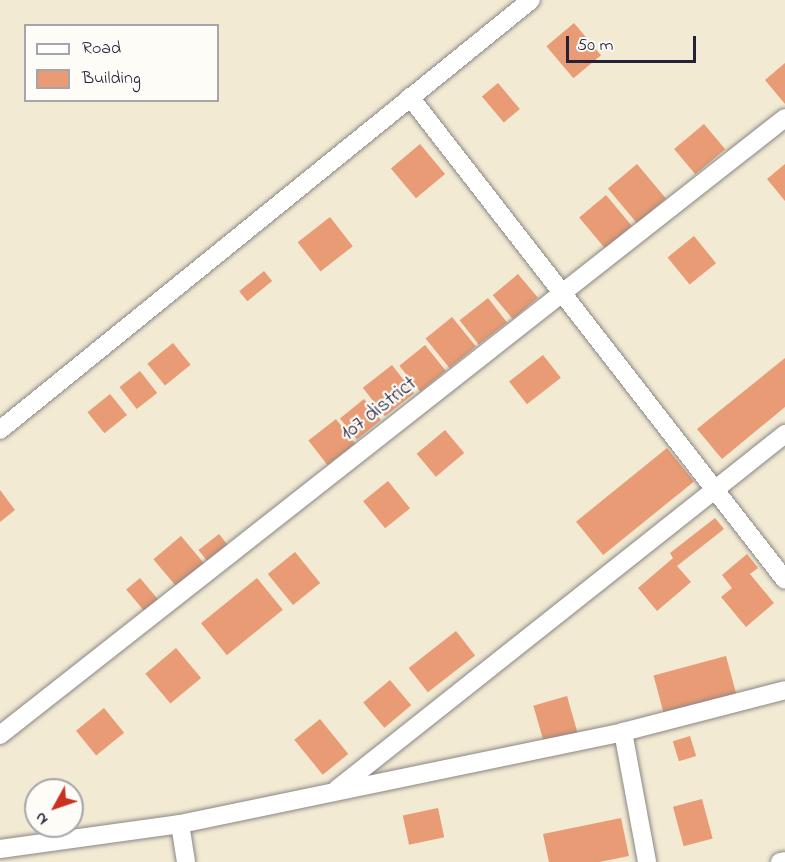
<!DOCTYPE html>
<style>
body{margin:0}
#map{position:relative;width:785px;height:862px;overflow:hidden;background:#f2ead2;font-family:"Indie Flower",sans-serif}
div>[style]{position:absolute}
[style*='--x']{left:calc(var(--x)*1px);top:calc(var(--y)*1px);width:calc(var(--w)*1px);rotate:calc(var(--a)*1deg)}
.building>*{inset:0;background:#e89b74;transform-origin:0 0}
.roads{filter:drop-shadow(0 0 2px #8a8686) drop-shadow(0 0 2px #8a8686)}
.street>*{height:18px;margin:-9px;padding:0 9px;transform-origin:9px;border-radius:9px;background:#fff}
span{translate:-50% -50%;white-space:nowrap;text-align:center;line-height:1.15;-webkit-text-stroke:4.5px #fdfcf7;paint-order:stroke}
.street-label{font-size:21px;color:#22223b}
.legend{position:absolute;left:24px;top:24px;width:195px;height:78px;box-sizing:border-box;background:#fdfcf7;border:2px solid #a5a5ac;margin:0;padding:8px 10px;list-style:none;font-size:18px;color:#22223b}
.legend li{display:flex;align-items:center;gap:12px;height:30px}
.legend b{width:30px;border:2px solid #a5a5ac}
.north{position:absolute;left:24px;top:778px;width:60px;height:60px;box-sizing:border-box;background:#fdfcf7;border:2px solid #a5a5ac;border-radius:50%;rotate:230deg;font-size:16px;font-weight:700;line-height:24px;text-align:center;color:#22223b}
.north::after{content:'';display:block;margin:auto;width:21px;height:27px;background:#c8321e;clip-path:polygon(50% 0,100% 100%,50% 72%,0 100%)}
.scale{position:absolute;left:566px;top:36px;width:130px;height:27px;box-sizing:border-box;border:3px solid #22223b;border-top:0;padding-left:8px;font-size:18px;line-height:21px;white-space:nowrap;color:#22223b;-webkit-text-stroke:4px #fdfcf7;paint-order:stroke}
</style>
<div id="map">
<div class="building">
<div style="left:574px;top:23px;width:42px;height:36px;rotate:50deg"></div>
<div style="clip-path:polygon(785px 63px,785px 104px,765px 80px)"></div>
<div style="left:498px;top:83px;width:34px;height:21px;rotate:50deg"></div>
<div style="left:704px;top:124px;width:33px;height:39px;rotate:50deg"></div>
<div style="left:420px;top:144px;width:39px;height:38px;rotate:50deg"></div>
<div style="left:637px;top:164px;width:45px;height:38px;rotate:50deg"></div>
<div style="clip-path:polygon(785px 164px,785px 201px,767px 179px)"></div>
<div style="left:606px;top:195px;width:40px;height:35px;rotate:50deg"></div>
<div style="left:330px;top:217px;width:37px;height:41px;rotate:52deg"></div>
<div style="left:694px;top:236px;width:35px;height:34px;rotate:51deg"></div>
<div style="left:264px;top:271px;width:13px;height:32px;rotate:51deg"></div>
<div style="left:518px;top:274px;width:31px;height:33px;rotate:50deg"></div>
<div style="left:488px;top:298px;width:31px;height:36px;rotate:52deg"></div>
<div style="left:452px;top:317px;width:38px;height:34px;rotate:51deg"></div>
<div style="left:173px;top:343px;width:28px;height:33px;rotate:51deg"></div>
<div style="left:425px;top:345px;width:33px;height:33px;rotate:51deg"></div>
<div style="left:543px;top:355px;width:29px;height:43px;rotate:52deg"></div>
<div style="clip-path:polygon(785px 358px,785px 407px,722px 459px,697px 429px)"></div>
<div style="left:392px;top:365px;width:36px;height:37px;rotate:52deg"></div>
<div style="left:140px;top:371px;width:28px;height:26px;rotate:52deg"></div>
<div style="left:110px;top:394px;width:27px;height:29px;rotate:51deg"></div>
<div style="left:364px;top:399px;width:27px;height:31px;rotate:51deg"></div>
<div style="left:336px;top:419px;width:31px;height:35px;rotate:52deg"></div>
<div style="left:445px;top:430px;width:30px;height:37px;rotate:50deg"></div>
<div style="left:667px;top:448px;width:43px;height:117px;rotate:51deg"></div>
<div style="left:388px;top:481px;width:35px;height:32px;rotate:51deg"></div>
<div style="clip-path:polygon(0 490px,15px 510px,0 522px)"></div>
<div style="clip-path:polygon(715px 518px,724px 529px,677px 566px,691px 582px,657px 611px,638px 588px,673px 558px,670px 553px)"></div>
<div style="left:219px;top:534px;width:16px;height:26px;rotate:52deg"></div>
<div style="left:181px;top:536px;width:38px;height:36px;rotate:50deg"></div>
<div style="left:295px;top:552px;width:40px;height:35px;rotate:51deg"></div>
<div style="clip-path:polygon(747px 554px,758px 568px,750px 574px,774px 603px,746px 627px,721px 597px,732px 588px,722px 575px)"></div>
<div style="left:140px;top:578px;width:30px;height:18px;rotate:50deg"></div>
<div style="left:257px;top:578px;width:41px;height:72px;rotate:51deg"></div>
<div style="left:456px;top:631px;width:31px;height:60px;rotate:52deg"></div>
<div style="left:176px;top:648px;width:39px;height:40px;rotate:50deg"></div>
<div style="left:726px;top:656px;width:41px;height:75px;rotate:75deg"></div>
<div style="left:390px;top:680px;width:33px;height:35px;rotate:50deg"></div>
<div style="left:567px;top:696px;width:40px;height:35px;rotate:74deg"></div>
<div style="left:104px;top:708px;width:32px;height:36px;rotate:51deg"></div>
<div style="left:320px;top:719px;width:45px;height:33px;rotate:51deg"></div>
<div style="left:690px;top:736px;width:21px;height:18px;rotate:73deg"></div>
<div style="left:702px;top:799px;width:41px;height:30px;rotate:75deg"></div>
<div style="left:438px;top:808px;width:30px;height:36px;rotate:78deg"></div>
<div style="clip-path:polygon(621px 818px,629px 856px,599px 862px,549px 862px,543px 834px)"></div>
</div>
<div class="roads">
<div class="street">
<div style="--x:410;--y:97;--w:611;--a:52.17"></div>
<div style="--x:0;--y:430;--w:683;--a:-39"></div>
<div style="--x:623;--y:732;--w:132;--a:79.5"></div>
<div style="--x:0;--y:735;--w:998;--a:-38.17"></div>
<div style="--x:337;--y:789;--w:572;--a:-38.39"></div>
<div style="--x:180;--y:824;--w:38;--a:81"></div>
<div style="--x:0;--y:849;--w:182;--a:-7.9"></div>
<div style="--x:180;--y:824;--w:452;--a:-11.7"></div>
<div style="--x:623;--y:732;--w:167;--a:-14.5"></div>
<div style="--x:780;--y:862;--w:5;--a:-11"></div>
</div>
</div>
<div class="street-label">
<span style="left:379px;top:409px;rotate:-38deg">107 district</span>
</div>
<ul class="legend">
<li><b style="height:8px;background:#fff"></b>Road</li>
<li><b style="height:16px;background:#e89b74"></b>Building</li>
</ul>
<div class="north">N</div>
<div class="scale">50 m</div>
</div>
